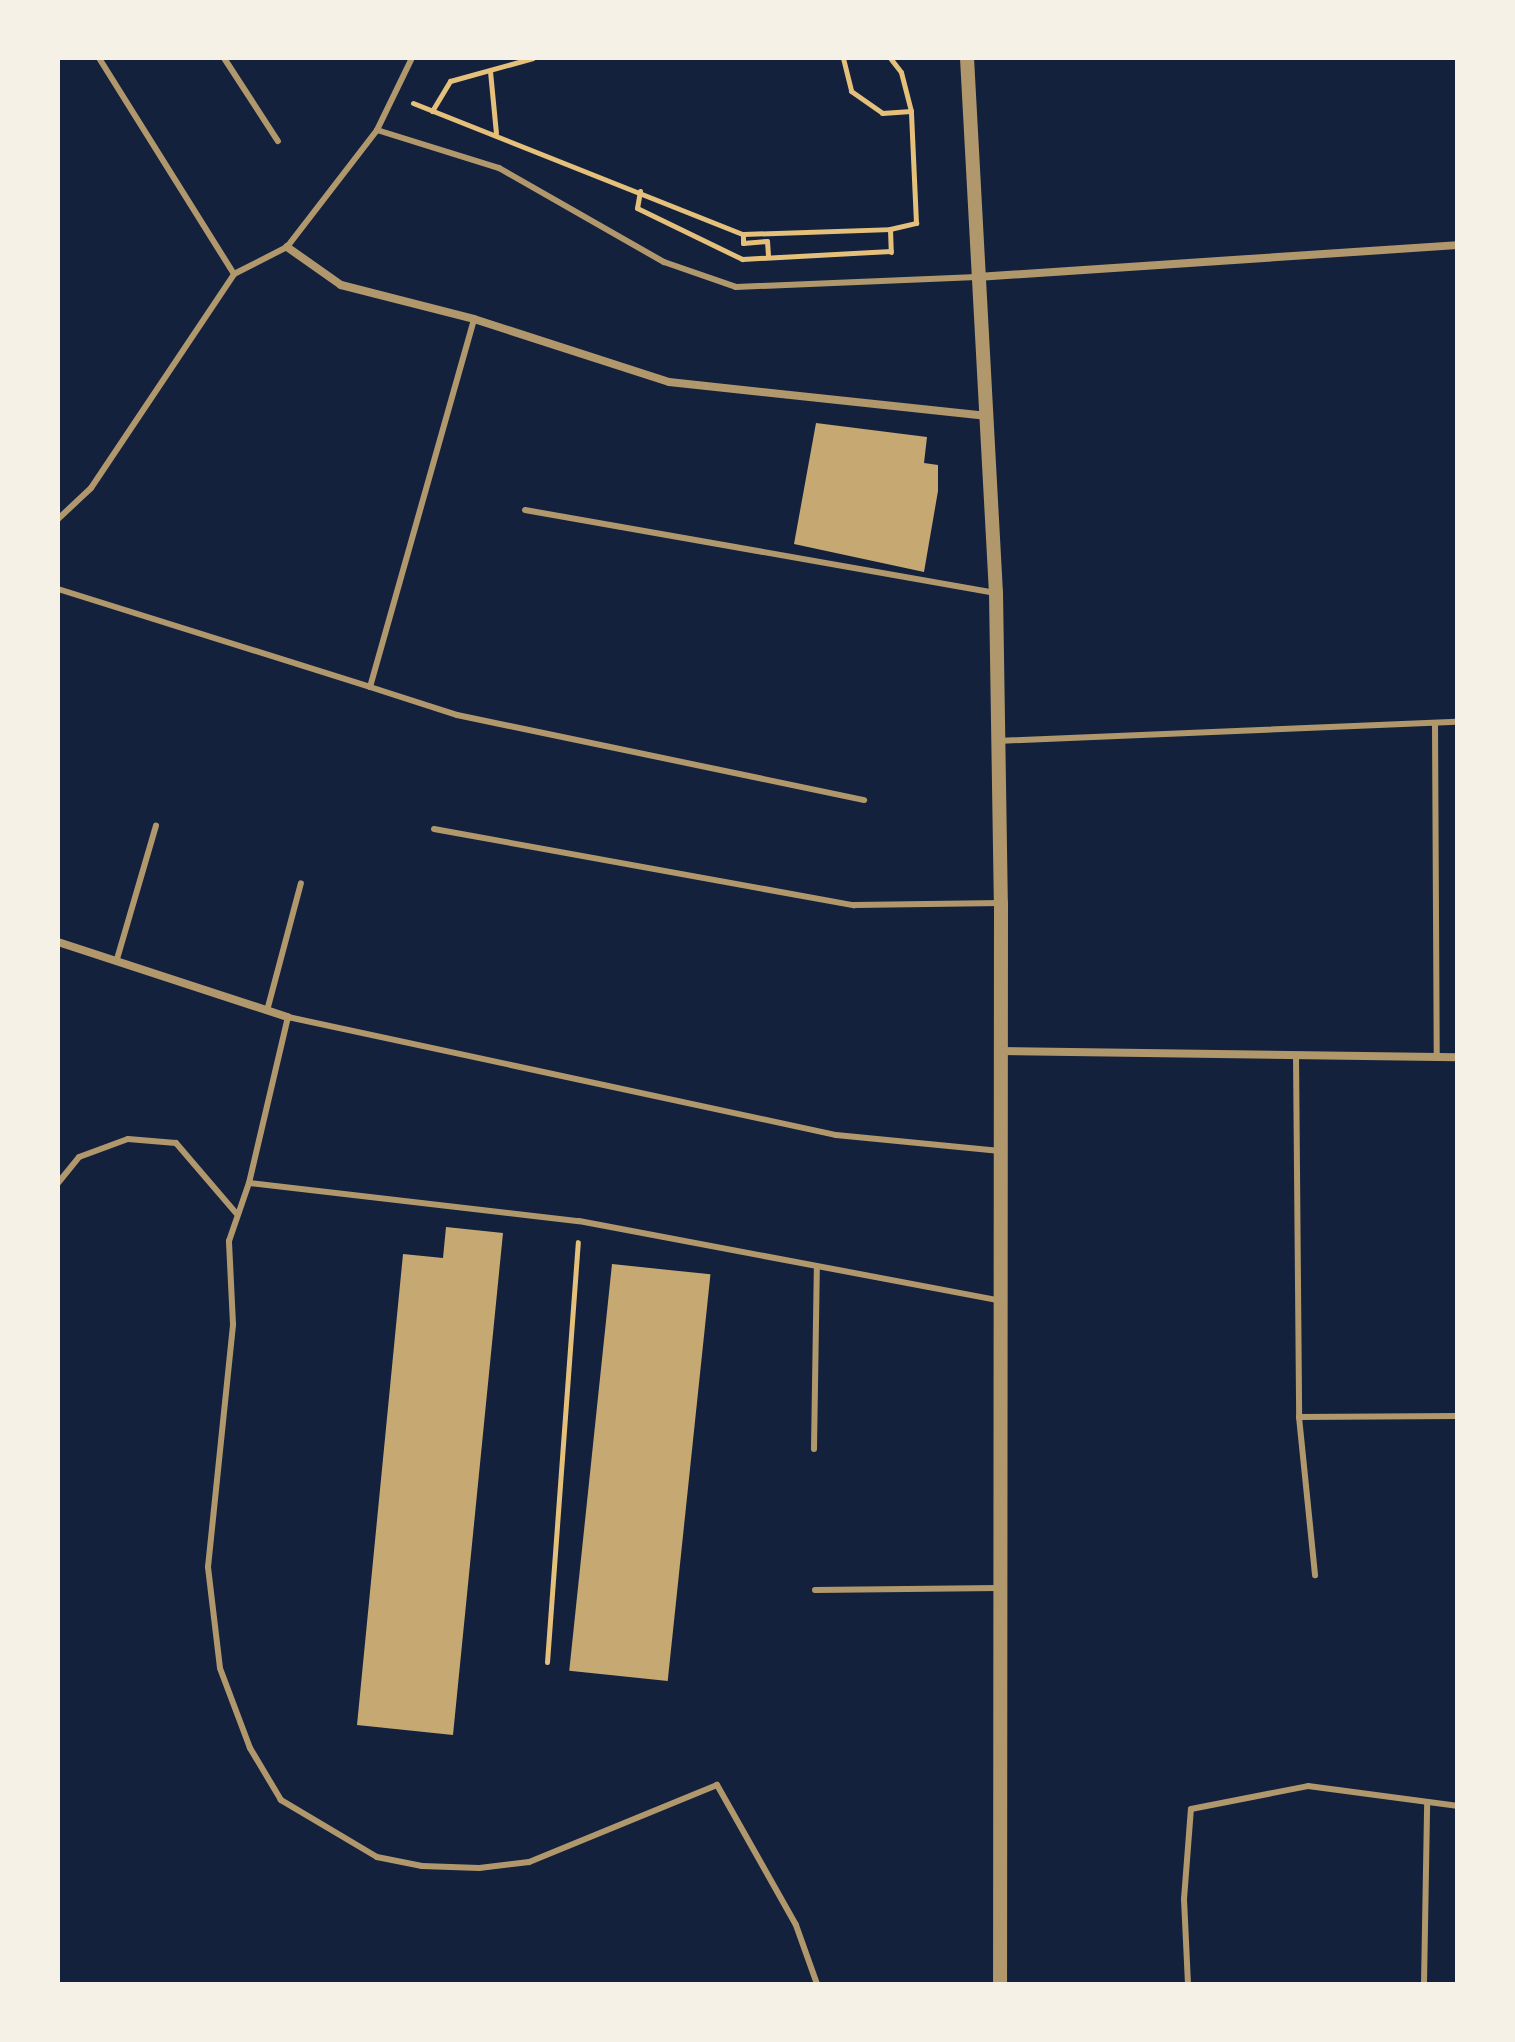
<!DOCTYPE html>
<style>
body{margin:0}
#map{position:relative;width:1515px;height:2042px;overflow:hidden;background:#14213d;font-family:"Archivo Narrow",sans-serif}
div>[style]{position:absolute}
[style*='--x']{left:calc(var(--x)*1px);top:calc(var(--y)*1px);width:calc(var(--w)*1px);rotate:calc(var(--a)*1deg)}
.building>*{inset:0;background:#c6a872;transform-origin:0 0}
.path>*{height:5px;margin:-2.5px;padding:0 2.5px;transform-origin:2.5px;border-radius:2.5px;background:#e5c07b}
.service>*{height:6px;margin:-3px;padding:0 3px;transform-origin:3px;border-radius:3px;background:#b1986c}
.minor>*{height:8px;margin:-4px;padding:0 4px;transform-origin:4px;border-radius:4px;background:#b1986c}
.tertiary>*{height:14px;margin:-7px;padding:0 7px;transform-origin:7px;border-radius:7px;background:#b1986c}
span{translate:-50% -50%;white-space:nowrap;text-align:center;line-height:1.15;-webkit-text-stroke:6px #f6f1e7;paint-order:stroke}
.frame{position:absolute;inset:0;border:60px solid #f6f1e7;pointer-events:none}
</style>
<div id="map">
<div class="building">
<div style="clip-path:polygon(816px 423px,927px 437px,924px 463px,938px 465px,938px 491px,924px 572px,794px 544px)"></div>
<div style="clip-path:polygon(446px 1227px,503px 1233px,453px 1735px,357px 1725px,403px 1254px,443px 1258px)"></div>
<div style="left:612px;top:1264px;width:99px;height:409px;rotate:6deg"></div>
</div>
<div class="path">
<div style="--x:843;--y:58;--w:34;--a:76"></div>
<div style="--x:851;--y:91;--w:38;--a:35"></div>
<div style="--x:882;--y:113;--w:29;--a:-4"></div>
<div style="--x:490;--y:71;--w:62;--a:84.5"></div>
<div style="--x:413;--y:103;--w:355;--a:21.7"></div>
<div style="--x:743;--y:234;--w:147;--a:-1.9"></div>
<div style="--x:890;--y:229;--w:27;--a:-13"></div>
<div style="--x:916;--y:223;--w:112;--a:-92.6"></div>
<div style="--x:911;--y:111;--w:40;--a:-104.4"></div>
<div style="--x:901;--y:72;--w:18;--a:-128"></div>
<div style="--x:432;--y:111;--w:35;--a:-59"></div>
<div style="--x:450;--y:81;--w:86;--a:-15.5"></div>
<div style="--x:640;--y:191;--w:17;--a:100"></div>
<div style="--x:637;--y:208;--w:117;--a:25.9"></div>
<div style="--x:742;--y:259;--w:149;--a:-3.1"></div>
<div style="--x:890;--y:229;--w:23;--a:88"></div>
<div style="--x:743;--y:234;--w:9;--a:90"></div>
<div style="--x:743;--y:243;--w:24;--a:-5"></div>
<div style="--x:767;--y:241;--w:16;--a:86"></div>
<div style="--x:547;--y:1662;--w:421;--a:-85.8"></div>
</div>
<div class="service">
<div style="--x:99;--y:58;--w:255;--a:58"></div>
<div style="--x:224;--y:58;--w:99;--a:57"></div>
<div style="--x:377;--y:130;--w:128;--a:17.3"></div>
<div style="--x:499;--y:168;--w:190;--a:29.7"></div>
<div style="--x:664;--y:262;--w:76;--a:19.1"></div>
<div style="--x:736;--y:287;--w:241;--a:-2.4"></div>
<div style="--x:525;--y:510;--w:478;--a:10"></div>
<div style="--x:58;--y:519;--w:45;--a:-43.2"></div>
<div style="--x:91;--y:488;--w:257;--a:-56.2"></div>
<div style="--x:234;--y:274;--w:59;--a:-27"></div>
<div style="--x:287;--y:247;--w:148;--a:-52.4"></div>
<div style="--x:377;--y:130;--w:80;--a:-64.1"></div>
<div style="--x:58;--y:589;--w:327;--a:17.4"></div>
<div style="--x:370;--y:687;--w:382;--a:-74.2"></div>
<div style="--x:370;--y:687;--w:91;--a:17.8"></div>
<div style="--x:457;--y:715;--w:416;--a:11.8"></div>
<div style="--x:1435;--y:724;--w:333;--a:89.7"></div>
<div style="--x:997;--y:741;--w:460;--a:-2.4"></div>
<div style="--x:434;--y:829;--w:427;--a:10.3"></div>
<div style="--x:854;--y:905;--w:147;--a:-0.8"></div>
<div style="--x:117;--y:959;--w:139;--a:-73.7"></div>
<div style="--x:268;--y:1007;--w:128;--a:-75.1"></div>
<div style="--x:1296;--y:1055;--w:362;--a:89.5"></div>
<div style="--x:1299;--y:1417;--w:159;--a:84.2"></div>
<div style="--x:58;--y:1183;--w:33;--a:-51"></div>
<div style="--x:79;--y:1157;--w:52;--a:-20.2"></div>
<div style="--x:128;--y:1139;--w:48;--a:4.8"></div>
<div style="--x:176;--y:1143;--w:92;--a:49.4"></div>
<div style="--x:249;--y:1183;--w:332;--a:6.6"></div>
<div style="--x:579;--y:1221;--w:430;--a:10.7"></div>
<div style="--x:1299;--y:1417;--w:158;--a:-0.4"></div>
<div style="--x:814;--y:1449;--w:182;--a:-89.1"></div>
<div style="--x:815;--y:1590;--w:183;--a:-0.6"></div>
<div style="--x:817;--y:1984;--w:63;--a:-109.6"></div>
<div style="--x:796;--y:1925;--w:161;--a:-119.4"></div>
<div style="--x:717;--y:1785;--w:203;--a:157.7"></div>
<div style="--x:529;--y:1862;--w:50;--a:173.2"></div>
<div style="--x:479;--y:1868;--w:57;--a:-178"></div>
<div style="--x:422;--y:1866;--w:46;--a:-168.7"></div>
<div style="--x:377;--y:1857;--w:112;--a:-149.3"></div>
<div style="--x:281;--y:1800;--w:61;--a:-120.8"></div>
<div style="--x:250;--y:1748;--w:85;--a:-110.6"></div>
<div style="--x:220;--y:1668;--w:102;--a:-96.8"></div>
<div style="--x:208;--y:1567;--w:244;--a:-84.1"></div>
<div style="--x:233;--y:1324;--w:83;--a:-92.8"></div>
<div style="--x:229;--y:1241;--w:61;--a:-71"></div>
<div style="--x:249;--y:1183;--w:171;--a:-76.8"></div>
<div style="--x:288;--y:1017;--w:561;--a:12.15"></div>
<div style="--x:836;--y:1135;--w:165;--a:5.6"></div>
<div style="--x:1188;--y:1984;--w:85;--a:-92.7"></div>
<div style="--x:1184;--y:1899;--w:90;--a:-85.6"></div>
<div style="--x:1191;--y:1809;--w:119;--a:-11.1"></div>
<div style="--x:1308;--y:1786;--w:150;--a:7.6"></div>
<div style="--x:1424;--y:1984;--w:180;--a:-89"></div>
</div>
<div class="minor">
<div style="--x:287;--y:247;--w:66;--a:35.1"></div>
<div style="--x:341;--y:285;--w:137;--a:14.3"></div>
<div style="--x:474;--y:319;--w:205;--a:17.9"></div>
<div style="--x:669;--y:382;--w:318;--a:6.1"></div>
<div style="--x:977;--y:277;--w:481;--a:-3.8"></div>
<div style="--x:58;--y:942;--w:242;--a:18.1"></div>
<div style="--x:1001;--y:1051;--w:456;--a:0.8"></div>
</div>
<div class="tertiary">
<div style="--x:967;--y:58;--w:536;--a:86.9"></div>
<div style="--x:996;--y:593;--w:310;--a:89.1"></div>
<div style="--x:1001;--y:903;--w:1081;--a:90.05"></div>
</div>
<div class="frame"></div>
</div>
